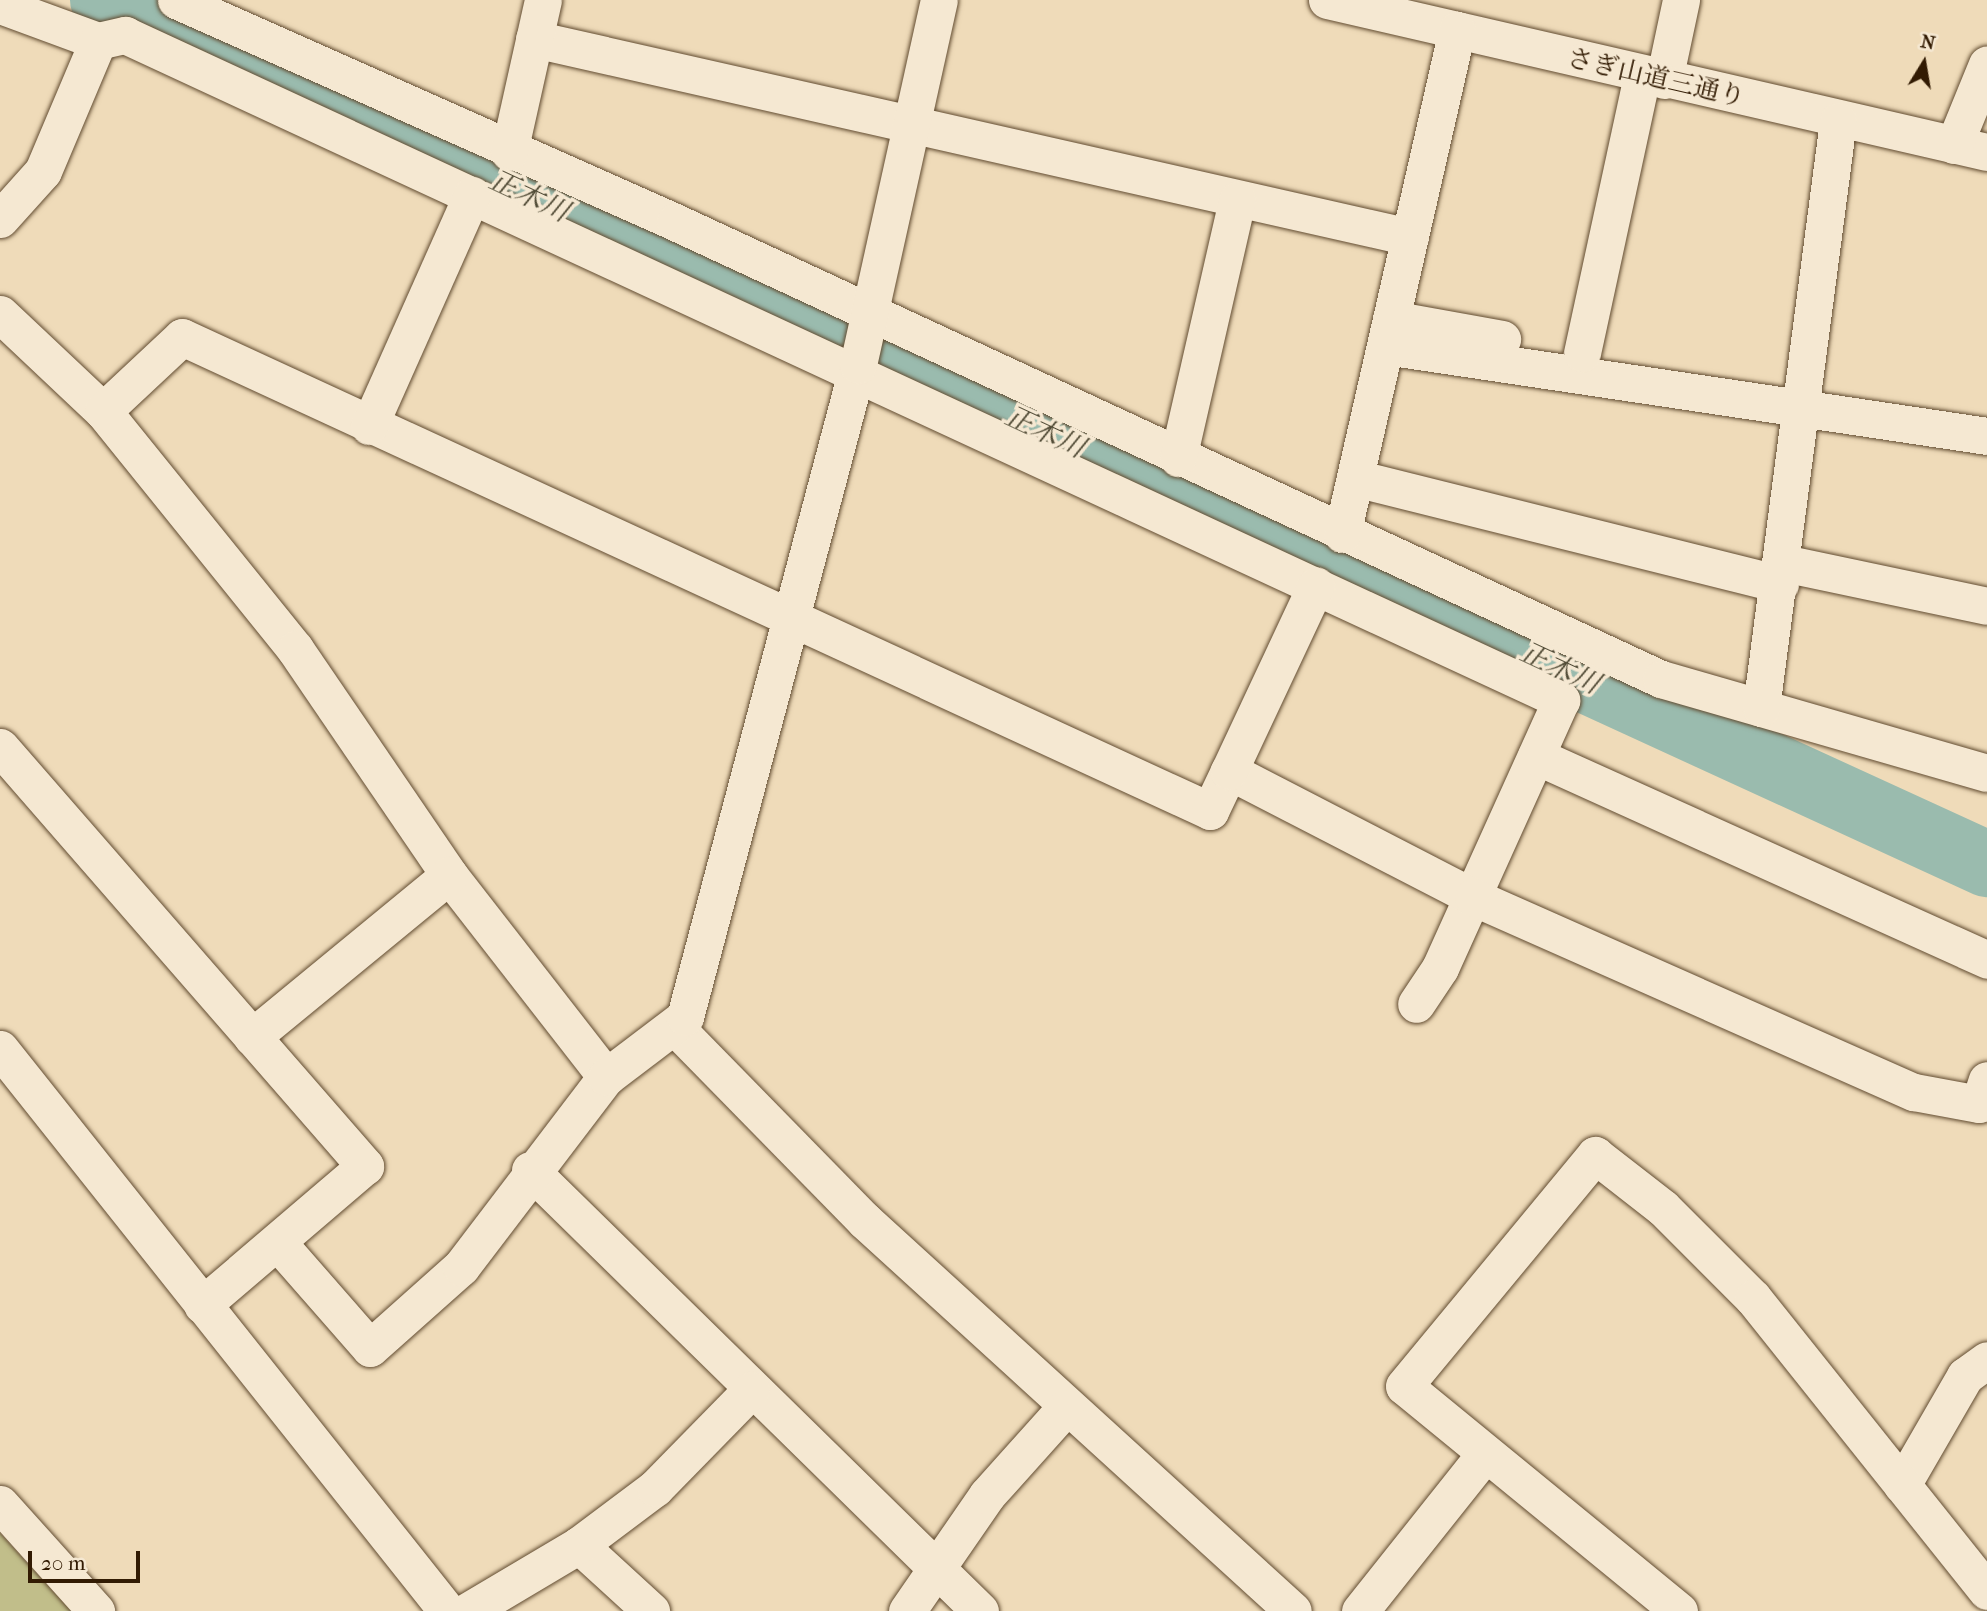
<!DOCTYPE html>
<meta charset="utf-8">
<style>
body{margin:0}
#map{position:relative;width:1987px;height:1611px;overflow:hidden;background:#efdbb9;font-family:"IM FELL French Canon","Noto Serif JP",serif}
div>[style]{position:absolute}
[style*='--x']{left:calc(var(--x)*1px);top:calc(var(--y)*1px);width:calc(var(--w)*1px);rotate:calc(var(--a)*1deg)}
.green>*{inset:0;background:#c1be8a}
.river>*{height:66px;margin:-33px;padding:0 33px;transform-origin:33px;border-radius:33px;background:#9abbae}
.roads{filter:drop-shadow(0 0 2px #614b30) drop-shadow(0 0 2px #614b30)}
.minor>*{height:37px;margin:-18.5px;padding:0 18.5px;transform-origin:18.5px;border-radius:18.5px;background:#f5e8d2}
span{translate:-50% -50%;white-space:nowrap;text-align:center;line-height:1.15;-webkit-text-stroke:7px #f5e8d2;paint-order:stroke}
.street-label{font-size:26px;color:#321b03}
.water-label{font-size:28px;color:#514b36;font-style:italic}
.north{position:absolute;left:1889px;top:28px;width:70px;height:70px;-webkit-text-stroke:5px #f5e8d2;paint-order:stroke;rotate:11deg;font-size:19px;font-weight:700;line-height:28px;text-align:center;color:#321b03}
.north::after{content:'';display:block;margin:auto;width:24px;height:32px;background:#321b03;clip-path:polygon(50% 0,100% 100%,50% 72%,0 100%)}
.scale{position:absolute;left:28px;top:1551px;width:112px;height:32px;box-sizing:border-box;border:4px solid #321b03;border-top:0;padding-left:9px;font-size:21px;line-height:24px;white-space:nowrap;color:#321b03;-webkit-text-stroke:5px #f5e8d2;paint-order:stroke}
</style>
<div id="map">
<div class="green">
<div style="clip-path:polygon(0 1533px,71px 1611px,0 1611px)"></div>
</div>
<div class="river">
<div style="--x:103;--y:0;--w:2073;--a:24.64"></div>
</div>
<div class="roads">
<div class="minor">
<div style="--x:176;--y:0;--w:546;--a:23.98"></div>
<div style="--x:675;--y:222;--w:1087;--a:24.87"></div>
<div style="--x:1661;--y:679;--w:339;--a:16.1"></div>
<div style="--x:1327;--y:0;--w:677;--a:12.97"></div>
<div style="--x:0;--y:5;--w:104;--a:20.2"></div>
<div style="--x:98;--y:41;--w:28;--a:-13"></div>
<div style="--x:125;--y:35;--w:1583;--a:24.85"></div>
<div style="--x:1561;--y:700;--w:294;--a:114.3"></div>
<div style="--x:1440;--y:968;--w:43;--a:123.7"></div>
<div style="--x:534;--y:39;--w:898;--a:12.74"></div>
<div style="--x:1664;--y:80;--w:82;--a:-78"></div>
<div style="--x:1954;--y:145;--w:87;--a:-67.8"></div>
<div style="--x:509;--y:152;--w:156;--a:-77.4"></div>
<div style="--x:0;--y:219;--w:64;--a:-48.1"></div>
<div style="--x:43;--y:171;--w:141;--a:-67.1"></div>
<div style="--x:0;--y:314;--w:141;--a:43.3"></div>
<div style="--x:103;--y:411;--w:306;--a:51.1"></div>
<div style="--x:295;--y:649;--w:273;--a:55.7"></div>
<div style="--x:449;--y:875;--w:256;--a:52.1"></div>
<div style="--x:1391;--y:319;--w:113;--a:10.2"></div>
<div style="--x:1385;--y:346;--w:609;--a:8.5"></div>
<div style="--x:1582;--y:353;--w:284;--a:-77.8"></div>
<div style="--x:103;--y:411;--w:108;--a:-43.1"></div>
<div style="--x:182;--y:337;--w:1132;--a:24.75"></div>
<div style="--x:1210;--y:811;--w:44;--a:-64.6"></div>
<div style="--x:1229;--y:771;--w:275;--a:27.3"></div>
<div style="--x:1473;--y:897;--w:482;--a:23.9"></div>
<div style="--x:1914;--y:1092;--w:66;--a:10.5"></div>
<div style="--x:1979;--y:1104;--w:25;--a:-72"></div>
<div style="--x:369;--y:426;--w:253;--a:-66"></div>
<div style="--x:1178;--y:458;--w:265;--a:-77.1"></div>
<div style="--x:1355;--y:478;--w:438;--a:14"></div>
<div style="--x:1342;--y:534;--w:517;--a:-77.15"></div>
<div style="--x:1783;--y:563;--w:208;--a:11.9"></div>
<div style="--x:1761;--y:708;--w:592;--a:-82.53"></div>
<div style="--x:0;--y:747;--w:556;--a:48.94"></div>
<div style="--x:365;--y:1166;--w:214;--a:139.5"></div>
<div style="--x:1536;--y:756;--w:495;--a:24.3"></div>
<div style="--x:1229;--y:771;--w:205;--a:-64.9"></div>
<div style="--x:676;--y:1028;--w:269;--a:45.6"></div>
<div style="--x:864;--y:1220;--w:580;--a:42.35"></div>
<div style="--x:252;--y:1037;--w:255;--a:-39.4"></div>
<div style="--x:0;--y:1049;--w:718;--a:51.5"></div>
<div style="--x:530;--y:1170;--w:630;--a:44.42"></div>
<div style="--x:279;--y:1244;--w:138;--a:48.8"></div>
<div style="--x:370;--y:1348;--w:122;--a:-41.7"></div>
<div style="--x:461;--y:1267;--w:239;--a:-52.7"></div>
<div style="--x:606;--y:1077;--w:99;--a:-37.2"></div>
<div style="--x:685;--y:1017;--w:675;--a:-75.14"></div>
<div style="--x:858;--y:365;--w:374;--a:-77.5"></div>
<div style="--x:1902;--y:1485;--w:126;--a:-60"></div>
<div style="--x:1965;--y:1376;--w:27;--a:-36"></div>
<div style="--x:0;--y:1504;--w:144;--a:48.1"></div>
<div style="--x:579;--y:1545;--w:98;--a:42.5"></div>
<div style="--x:468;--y:1611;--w:129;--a:-30.7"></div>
<div style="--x:579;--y:1545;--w:95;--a:-36.9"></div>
<div style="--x:655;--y:1488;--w:137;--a:-45.6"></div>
<div style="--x:907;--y:1611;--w:141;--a:-55.4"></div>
<div style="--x:987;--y:1495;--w:117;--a:-48.1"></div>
<div style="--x:1360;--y:1611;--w:201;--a:-51.5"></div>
<div style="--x:1679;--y:1611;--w:355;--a:-140.7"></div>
<div style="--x:1404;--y:1386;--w:300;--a:-50.4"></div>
<div style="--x:1595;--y:1155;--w:86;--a:37.9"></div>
<div style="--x:1663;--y:1208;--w:127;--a:45"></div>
<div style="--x:1753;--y:1298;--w:375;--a:51.4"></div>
</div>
</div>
<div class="street-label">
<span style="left:1656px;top:78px;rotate:13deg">さぎ山道三通り</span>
</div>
<div class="water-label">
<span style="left:529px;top:196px;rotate:25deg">正木川</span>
<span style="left:1045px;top:432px;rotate:25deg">正木川</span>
<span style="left:1560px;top:668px;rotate:25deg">正木川</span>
</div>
<div class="north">N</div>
<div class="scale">20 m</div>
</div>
